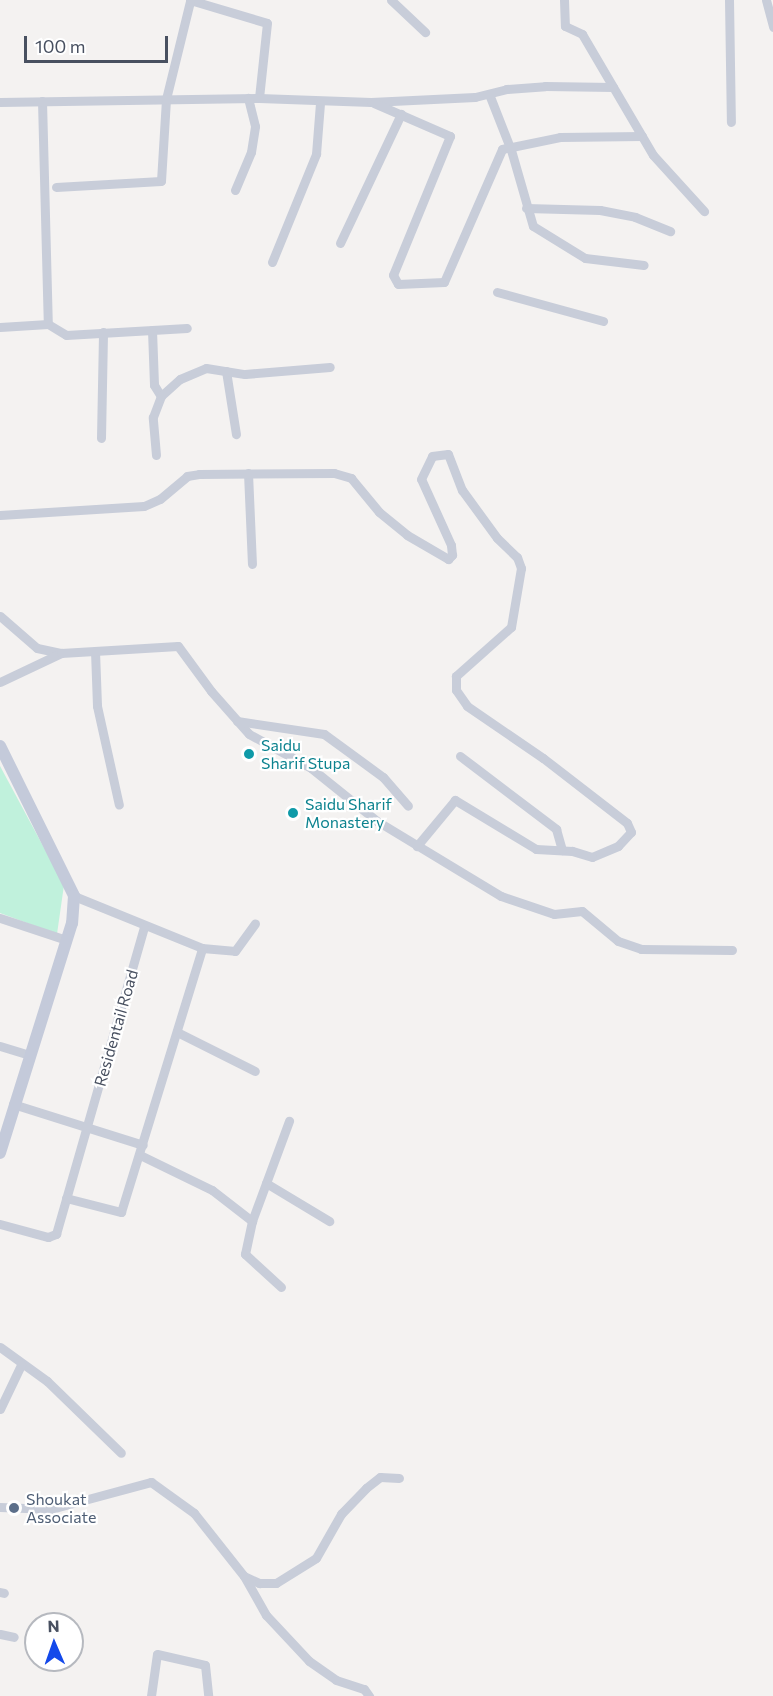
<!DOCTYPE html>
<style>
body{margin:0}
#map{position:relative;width:773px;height:1696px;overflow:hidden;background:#f4f2f1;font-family:Commissioner,sans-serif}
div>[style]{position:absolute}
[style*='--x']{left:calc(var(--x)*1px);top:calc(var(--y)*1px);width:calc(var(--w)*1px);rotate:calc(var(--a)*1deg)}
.green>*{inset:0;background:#c0f1dc}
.street>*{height:9px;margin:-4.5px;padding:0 4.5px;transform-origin:4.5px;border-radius:4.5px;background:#c8cdd9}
.secondary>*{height:12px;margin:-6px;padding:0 6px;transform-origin:6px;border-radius:6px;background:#c4cada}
.dots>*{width:16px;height:16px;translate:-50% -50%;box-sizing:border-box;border:3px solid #fff;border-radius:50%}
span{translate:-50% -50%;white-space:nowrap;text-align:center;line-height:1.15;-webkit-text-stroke:4.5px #fff;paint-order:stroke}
.culture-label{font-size:16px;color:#0d838f}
.left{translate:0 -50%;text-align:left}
.street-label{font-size:16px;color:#485060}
.service-label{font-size:16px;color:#4e5e75}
.north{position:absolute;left:24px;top:1612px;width:60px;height:60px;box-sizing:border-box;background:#fff;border:2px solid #b6b9bf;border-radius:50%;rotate:358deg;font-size:16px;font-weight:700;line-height:24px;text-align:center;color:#485060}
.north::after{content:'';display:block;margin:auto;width:21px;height:27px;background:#1449ea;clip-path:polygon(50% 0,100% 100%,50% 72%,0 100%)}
.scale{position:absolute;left:24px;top:36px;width:144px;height:27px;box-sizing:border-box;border:3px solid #485060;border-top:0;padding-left:8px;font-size:18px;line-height:21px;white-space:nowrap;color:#485060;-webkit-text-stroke:4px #fff;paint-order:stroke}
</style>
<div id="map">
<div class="green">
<div style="clip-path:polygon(0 766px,64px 885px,57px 934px,0 913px)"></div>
</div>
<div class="street">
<div style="--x:190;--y:0;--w:80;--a:16.6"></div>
<div style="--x:267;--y:23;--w:75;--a:96.1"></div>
<div style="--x:391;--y:0;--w:47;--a:43.3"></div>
<div style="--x:564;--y:0;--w:26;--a:88"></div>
<div style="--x:565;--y:26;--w:19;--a:25"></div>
<div style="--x:582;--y:34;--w:140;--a:59.6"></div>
<div style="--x:653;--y:155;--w:76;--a:47.7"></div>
<div style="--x:729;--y:0;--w:122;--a:89.1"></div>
<div style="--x:766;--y:0;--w:28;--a:75"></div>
<div style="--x:489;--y:94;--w:60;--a:68.6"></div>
<div style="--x:511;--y:150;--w:79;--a:73.9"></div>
<div style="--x:533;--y:226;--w:61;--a:31.6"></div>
<div style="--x:585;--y:258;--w:59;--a:6.8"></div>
<div style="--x:42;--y:101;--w:223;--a:88.5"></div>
<div style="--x:48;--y:324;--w:21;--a:31"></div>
<div style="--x:66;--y:335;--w:121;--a:-3.3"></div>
<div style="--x:0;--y:102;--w:259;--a:-0.9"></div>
<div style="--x:259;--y:98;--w:112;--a:2"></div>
<div style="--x:371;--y:102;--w:104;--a:-2.8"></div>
<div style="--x:475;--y:97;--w:32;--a:-14"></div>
<div style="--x:506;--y:89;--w:39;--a:-4"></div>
<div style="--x:545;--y:86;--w:68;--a:0.8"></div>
<div style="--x:374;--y:103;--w:83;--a:23.5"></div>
<div style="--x:450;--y:136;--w:150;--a:112.3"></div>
<div style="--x:393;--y:275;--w:10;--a:61"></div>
<div style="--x:398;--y:284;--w:46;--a:-2.5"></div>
<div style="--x:444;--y:282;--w:145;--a:-66.4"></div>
<div style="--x:502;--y:149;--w:59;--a:-11.7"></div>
<div style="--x:560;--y:137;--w:82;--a:-0.7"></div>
<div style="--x:56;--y:187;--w:105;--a:-3.3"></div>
<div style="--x:161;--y:181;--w:82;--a:-86.5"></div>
<div style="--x:166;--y:99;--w:101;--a:-76.2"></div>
<div style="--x:235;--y:190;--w:41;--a:-67.2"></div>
<div style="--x:251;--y:152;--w:26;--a:-81"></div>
<div style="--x:255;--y:126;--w:29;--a:-104"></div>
<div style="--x:526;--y:208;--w:74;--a:1.5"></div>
<div style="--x:600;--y:210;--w:36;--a:11"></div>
<div style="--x:635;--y:217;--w:38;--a:22"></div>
<div style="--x:340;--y:243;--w:143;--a:-64.7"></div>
<div style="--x:272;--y:262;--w:117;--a:-67.8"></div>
<div style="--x:316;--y:154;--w:51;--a:-85.5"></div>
<div style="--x:497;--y:292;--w:110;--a:15.3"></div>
<div style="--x:0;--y:327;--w:48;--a:-3.6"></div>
<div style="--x:152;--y:330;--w:55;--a:87.9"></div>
<div style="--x:154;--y:385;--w:13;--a:58"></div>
<div style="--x:226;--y:371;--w:64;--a:81"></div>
<div style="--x:101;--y:438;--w:106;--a:-88.9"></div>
<div style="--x:156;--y:455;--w:38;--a:-95"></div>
<div style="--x:153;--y:417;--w:22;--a:-69"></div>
<div style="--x:161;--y:396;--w:25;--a:-42"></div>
<div style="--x:180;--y:379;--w:28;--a:-23"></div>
<div style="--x:206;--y:368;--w:39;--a:9"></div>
<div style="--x:245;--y:374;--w:85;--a:-4.7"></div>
<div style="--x:248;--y:473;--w:91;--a:87.5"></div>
<div style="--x:0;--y:515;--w:144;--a:-3.6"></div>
<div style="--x:144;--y:506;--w:17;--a:-24"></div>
<div style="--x:160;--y:499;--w:35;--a:-40"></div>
<div style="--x:187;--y:476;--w:12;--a:-9"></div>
<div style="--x:199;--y:474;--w:135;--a:-0.4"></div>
<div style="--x:334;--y:473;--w:18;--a:16"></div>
<div style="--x:351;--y:478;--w:44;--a:50.5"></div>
<div style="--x:379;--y:512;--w:36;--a:39"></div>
<div style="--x:407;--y:535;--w:48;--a:30.3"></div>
<div style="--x:448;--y:559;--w:6;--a:-45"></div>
<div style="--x:452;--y:555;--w:10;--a:-96"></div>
<div style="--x:451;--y:545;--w:72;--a:-114.4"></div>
<div style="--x:421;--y:479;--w:25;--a:-64"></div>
<div style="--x:432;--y:456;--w:16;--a:-7"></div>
<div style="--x:448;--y:454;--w:39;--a:69"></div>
<div style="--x:462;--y:490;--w:59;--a:53.9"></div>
<div style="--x:497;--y:538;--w:28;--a:44"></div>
<div style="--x:517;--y:557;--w:12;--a:70"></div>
<div style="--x:521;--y:568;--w:60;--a:99.6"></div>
<div style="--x:511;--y:627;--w:74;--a:138.3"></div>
<div style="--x:456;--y:676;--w:14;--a:90"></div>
<div style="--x:456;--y:690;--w:19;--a:55"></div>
<div style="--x:467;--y:706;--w:92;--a:34.4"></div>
<div style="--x:543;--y:758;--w:106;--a:37.7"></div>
<div style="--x:627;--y:823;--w:10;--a:66"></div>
<div style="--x:631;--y:832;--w:19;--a:133"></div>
<div style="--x:618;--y:846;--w:28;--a:157"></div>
<div style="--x:592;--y:857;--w:21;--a:-163"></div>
<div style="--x:572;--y:851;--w:36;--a:-177"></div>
<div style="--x:536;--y:849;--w:95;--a:-148.8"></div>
<div style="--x:455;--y:800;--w:60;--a:129.6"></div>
<div style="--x:0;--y:616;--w:49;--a:40.9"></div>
<div style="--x:37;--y:648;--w:24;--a:12"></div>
<div style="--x:95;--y:651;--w:55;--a:87.9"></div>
<div style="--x:97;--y:706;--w:101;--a:77.5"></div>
<div style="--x:0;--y:682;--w:68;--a:-25.4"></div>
<div style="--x:61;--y:653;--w:117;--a:-3.4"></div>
<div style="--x:178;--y:646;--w:56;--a:53.7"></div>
<div style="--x:211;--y:691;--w:57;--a:48.5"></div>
<div style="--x:249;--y:734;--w:71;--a:28.7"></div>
<div style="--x:311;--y:768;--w:85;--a:38.8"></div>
<div style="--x:377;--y:821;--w:145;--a:31.2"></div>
<div style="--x:501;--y:896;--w:56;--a:18.8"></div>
<div style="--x:554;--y:914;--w:28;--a:-6"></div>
<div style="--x:582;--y:911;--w:47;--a:39.8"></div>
<div style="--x:618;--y:941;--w:24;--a:19"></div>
<div style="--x:641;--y:949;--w:91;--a:0.6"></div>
<div style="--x:237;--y:721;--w:88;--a:8.5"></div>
<div style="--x:324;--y:734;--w:73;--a:36.1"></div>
<div style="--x:383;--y:777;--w:38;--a:49"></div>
<div style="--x:460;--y:756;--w:121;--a:37.2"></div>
<div style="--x:556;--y:829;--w:22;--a:74"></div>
<div style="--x:74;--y:896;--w:138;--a:22.1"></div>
<div style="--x:202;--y:948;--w:33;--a:5"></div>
<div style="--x:235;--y:951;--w:34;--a:-54"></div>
<div style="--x:0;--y:918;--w:70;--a:18.4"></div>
<div style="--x:177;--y:1032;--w:87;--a:26.6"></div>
<div style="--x:0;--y:1046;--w:30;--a:17"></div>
<div style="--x:13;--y:1104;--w:136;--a:17.5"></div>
<div style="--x:140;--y:1155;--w:80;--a:25.9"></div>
<div style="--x:212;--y:1190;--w:51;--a:37.8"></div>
<div style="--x:266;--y:1183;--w:74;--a:31.1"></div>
<div style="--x:66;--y:1198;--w:57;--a:14.3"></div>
<div style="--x:121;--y:1212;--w:276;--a:-72.9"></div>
<div style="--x:0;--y:1224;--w:50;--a:15.2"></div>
<div style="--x:48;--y:1237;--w:9;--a:-21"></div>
<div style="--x:56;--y:1234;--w:319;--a:-74"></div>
<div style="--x:281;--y:1287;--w:49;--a:-137.5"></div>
<div style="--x:245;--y:1254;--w:34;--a:-78"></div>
<div style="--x:252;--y:1221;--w:107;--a:-69.7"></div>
<div style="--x:0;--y:1347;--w:58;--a:35.9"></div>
<div style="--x:47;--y:1381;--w:103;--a:44.2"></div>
<div style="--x:0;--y:1409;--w:49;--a:-64.5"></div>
<div style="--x:0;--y:1507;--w:51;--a:2.2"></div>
<div style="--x:51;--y:1509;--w:104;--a:-15.1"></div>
<div style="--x:151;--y:1482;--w:53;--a:35.8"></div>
<div style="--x:194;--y:1513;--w:80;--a:51.6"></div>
<div style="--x:244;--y:1576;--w:17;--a:25"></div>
<div style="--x:259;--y:1583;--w:17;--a:0"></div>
<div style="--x:276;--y:1583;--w:47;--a:-32"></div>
<div style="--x:316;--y:1558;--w:51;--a:-60.4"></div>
<div style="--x:341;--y:1514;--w:36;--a:-46"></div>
<div style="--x:366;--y:1488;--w:18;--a:-38"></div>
<div style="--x:380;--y:1477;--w:19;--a:3"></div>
<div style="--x:244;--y:1576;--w:45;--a:60.6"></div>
<div style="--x:266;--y:1615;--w:63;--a:46.9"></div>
<div style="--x:309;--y:1661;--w:33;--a:35"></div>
<div style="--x:336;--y:1680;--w:29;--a:18"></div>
<div style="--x:364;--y:1689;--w:9;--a:54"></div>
<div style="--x:0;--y:1592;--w:4;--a:14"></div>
<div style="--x:0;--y:1634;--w:14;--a:12"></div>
<div style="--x:151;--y:1696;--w:42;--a:-81.9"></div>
<div style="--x:157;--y:1654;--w:49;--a:12.9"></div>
<div style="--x:205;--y:1665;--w:31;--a:84"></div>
</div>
<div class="secondary">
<div style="--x:0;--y:746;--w:167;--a:63.7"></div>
<div style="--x:74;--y:896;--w:27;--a:94"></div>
<div style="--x:72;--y:923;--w:241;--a:107.4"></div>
</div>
<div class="dots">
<div style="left:249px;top:754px;background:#0f9aa8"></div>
<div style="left:293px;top:813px;background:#0f9aa8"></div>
<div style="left:14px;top:1508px;background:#5c6f8a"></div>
</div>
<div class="culture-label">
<span class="left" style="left:261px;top:754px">Saidu<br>Sharif Stupa</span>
<span class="left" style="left:305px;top:813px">Saidu Sharif<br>Monastery</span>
</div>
<div class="street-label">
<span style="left:116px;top:1028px;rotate:-74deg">Residentail Road</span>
</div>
<div class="service-label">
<span class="left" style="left:26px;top:1508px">Shoukat<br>Associate</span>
</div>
<div class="north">N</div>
<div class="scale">100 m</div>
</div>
